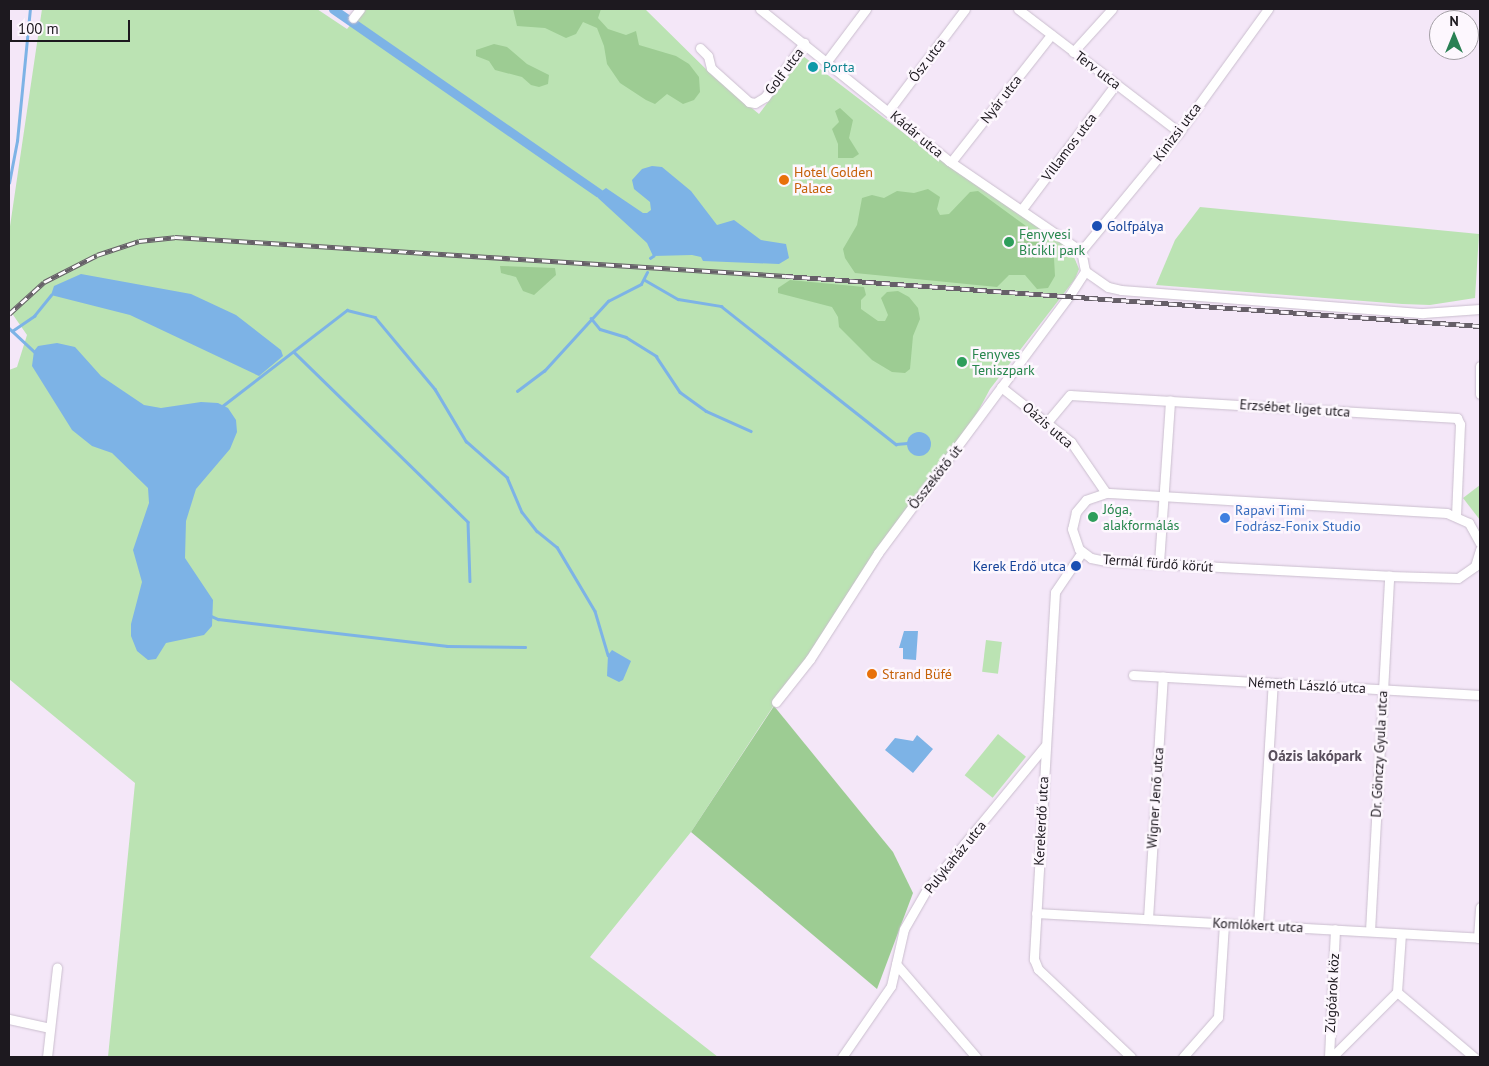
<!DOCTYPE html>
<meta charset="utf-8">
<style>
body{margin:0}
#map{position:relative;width:1489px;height:1066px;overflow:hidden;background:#f4e7f8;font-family:"PT Sans",sans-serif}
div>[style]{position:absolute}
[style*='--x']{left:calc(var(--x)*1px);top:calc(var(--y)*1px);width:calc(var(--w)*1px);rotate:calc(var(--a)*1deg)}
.green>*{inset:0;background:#bbe3b3;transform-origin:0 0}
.forest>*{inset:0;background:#9dcc93}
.water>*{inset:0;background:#7db3e6}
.round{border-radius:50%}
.stream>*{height:2.5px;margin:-1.25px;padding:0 1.25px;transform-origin:1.25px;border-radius:1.25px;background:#7db3e6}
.canal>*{height:9px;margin:-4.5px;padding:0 4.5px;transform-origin:4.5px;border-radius:4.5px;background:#7db3e6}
.roads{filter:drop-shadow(0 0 1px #cabece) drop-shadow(0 0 1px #cabece)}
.minor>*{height:9px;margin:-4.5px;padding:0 4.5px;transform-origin:4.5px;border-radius:4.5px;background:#fff}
.rail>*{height:4.5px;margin-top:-2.25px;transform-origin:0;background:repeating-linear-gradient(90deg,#fdf7fe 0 8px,#665f68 0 16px);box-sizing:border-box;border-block:1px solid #665f68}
.dots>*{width:14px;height:14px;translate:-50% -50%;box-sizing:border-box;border:2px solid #fdf7fe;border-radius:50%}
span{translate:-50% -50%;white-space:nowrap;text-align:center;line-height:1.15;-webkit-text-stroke:5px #fdf7fe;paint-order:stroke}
.street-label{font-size:14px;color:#1d191f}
.culture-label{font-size:14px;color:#0d838f}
.left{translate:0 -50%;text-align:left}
.food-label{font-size:14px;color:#c56008}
.transit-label{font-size:14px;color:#164399}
.right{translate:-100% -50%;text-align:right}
.leisure-label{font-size:14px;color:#27864d}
.shop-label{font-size:14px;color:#366cbe}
.neighbourhood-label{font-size:15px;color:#584e5c;font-weight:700}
.frame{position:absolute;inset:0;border:10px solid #1d191f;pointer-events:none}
.north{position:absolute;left:1429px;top:10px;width:50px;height:50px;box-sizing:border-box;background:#fdf7fe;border:1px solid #a39ea5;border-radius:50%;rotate:0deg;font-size:14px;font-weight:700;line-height:20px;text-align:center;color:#1d191f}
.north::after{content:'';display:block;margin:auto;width:18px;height:22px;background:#298054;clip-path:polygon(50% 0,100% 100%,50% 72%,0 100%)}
.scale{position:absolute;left:10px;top:20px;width:120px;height:22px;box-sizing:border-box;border:2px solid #1d191f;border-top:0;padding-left:6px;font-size:15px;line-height:18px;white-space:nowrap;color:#1d191f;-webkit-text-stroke:4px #fdf7fe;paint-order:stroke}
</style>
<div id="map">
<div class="green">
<div style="clip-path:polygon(42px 9px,317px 9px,347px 29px,364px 9px,645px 9px,714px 77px,759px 114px,803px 56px,922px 147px,1071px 250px,1079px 269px,1075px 279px,990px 389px,961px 443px,776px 702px,691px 832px,590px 957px,718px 1057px,108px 1057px,135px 783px,9px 679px,9px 370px,17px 367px,27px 335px,9px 309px,9px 233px)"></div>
<div style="clip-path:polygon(1200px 207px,1479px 234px,1475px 298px,1430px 305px,1402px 304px,1156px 285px,1175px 240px)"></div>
<div style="clip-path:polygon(1480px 485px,1480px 520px,1463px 498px)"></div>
<div style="left:986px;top:640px;width:16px;height:32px;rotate:7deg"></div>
<div style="left:998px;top:734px;width:36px;height:53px;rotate:39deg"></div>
</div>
<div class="forest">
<div style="clip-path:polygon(513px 9px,601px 9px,598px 18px,608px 29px,626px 35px,636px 31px,639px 45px,676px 56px,689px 64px,699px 77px,700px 92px,694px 100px,683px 104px,667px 94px,655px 104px,646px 100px,620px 83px,607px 64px,604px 46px,597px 28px,583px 22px,576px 34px,566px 38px,545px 28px,517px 26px)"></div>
<div style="clip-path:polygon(494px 44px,507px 47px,527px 64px,549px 75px,548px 84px,539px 87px,531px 85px,522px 77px,495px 70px,489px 61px,476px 56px,476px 50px)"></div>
<div style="clip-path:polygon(840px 108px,853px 120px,849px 138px,859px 154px,853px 158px,838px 158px,838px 144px,832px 129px,839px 122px,835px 111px)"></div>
<div style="clip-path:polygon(928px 189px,940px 197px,937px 209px,940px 215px,949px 214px,970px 192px,978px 191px,1041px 237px,1050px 246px,1054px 258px,1055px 276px,1048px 288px,1037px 289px,1025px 275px,1009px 275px,997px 287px,855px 273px,845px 258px,843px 249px,857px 225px,862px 198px,872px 195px,884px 198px,897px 191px,914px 193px)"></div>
<div style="clip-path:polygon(500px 266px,555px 268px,556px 275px,534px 295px,523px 291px,516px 277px,501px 273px)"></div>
<div style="clip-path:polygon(790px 280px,864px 287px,866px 295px,861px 300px,861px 309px,878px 321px,885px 321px,888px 315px,881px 298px,887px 292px,898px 291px,909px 297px,918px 308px,920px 319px,913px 336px,910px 369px,905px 373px,892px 372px,872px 360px,839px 327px,838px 317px,832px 307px,778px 293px,778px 288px)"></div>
<div style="clip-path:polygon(774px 706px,893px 852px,913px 893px,877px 989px,691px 832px)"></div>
</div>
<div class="water">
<div style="clip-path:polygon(652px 166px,662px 167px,691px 191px,717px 225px,734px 220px,761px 240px,786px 244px,789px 258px,779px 264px,703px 261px,701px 257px,692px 255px,653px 256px,647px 243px,598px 198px,599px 193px,606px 188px,643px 213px,647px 213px,651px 210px,650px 202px,634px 189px,632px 180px,642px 169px)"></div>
<div style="clip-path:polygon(81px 274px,191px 294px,236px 315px,281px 350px,283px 356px,259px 376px,130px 315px,51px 295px,54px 286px)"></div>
<div style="clip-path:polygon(57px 343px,75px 347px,101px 376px,144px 405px,161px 408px,201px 402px,218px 403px,228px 408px,236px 420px,237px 432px,230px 449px,196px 489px,186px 521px,185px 558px,213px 600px,212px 626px,204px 635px,166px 643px,156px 659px,148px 660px,137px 651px,131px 636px,131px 624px,142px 582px,133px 550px,149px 503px,148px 488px,112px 453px,92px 446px,72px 430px,32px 366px,34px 351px,38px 346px)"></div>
<div class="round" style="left:907px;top:432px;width:24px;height:24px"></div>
<div style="clip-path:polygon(904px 631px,918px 631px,916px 660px,903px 659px,903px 648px,899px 648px)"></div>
<div style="clip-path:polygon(612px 650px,631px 661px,623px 680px,619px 682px,607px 676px,608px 655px)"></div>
<div style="clip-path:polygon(917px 735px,933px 749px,913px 773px,885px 750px,895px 738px,913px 741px)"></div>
</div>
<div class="stream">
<div style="--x:9;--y:183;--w:43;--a:-79.2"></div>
<div style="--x:17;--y:141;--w:133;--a:-84.4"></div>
<div style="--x:650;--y:258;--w:4;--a:-34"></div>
<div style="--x:645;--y:280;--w:38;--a:30"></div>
<div style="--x:678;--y:299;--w:44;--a:9.2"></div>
<div style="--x:721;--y:306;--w:223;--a:38.3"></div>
<div style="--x:896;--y:444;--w:11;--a:-5"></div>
<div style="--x:591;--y:318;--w:14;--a:51"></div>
<div style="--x:600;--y:329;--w:27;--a:17"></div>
<div style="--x:626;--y:337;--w:36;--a:32"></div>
<div style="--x:656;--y:356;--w:43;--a:56.3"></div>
<div style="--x:680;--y:392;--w:32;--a:36"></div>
<div style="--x:706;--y:411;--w:49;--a:24"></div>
<div style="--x:9;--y:328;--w:35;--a:43"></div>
<div style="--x:12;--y:331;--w:27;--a:-34"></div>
<div style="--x:34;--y:316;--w:27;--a:-51"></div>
<div style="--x:294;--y:352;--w:243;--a:44.3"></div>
<div style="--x:468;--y:522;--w:59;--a:88.1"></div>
<div style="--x:517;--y:391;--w:34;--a:-37"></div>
<div style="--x:544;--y:371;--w:95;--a:-47.6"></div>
<div style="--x:608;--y:301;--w:37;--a:-27"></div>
<div style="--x:641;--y:284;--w:13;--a:-63"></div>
<div style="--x:221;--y:407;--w:159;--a:-37.6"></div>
<div style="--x:347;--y:310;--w:29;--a:14"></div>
<div style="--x:375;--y:317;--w:94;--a:50.2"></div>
<div style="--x:435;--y:389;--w:61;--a:59.2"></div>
<div style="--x:466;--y:441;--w:55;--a:41.3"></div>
<div style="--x:507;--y:477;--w:38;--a:67"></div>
<div style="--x:522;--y:512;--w:24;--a:52"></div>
<div style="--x:537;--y:531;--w:26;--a:39"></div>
<div style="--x:557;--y:547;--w:74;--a:59.3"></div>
<div style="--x:595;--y:611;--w:46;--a:73.5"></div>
<div style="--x:211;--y:616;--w:8;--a:23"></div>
<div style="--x:218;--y:619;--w:231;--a:6.7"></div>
<div style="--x:447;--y:646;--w:78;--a:0.7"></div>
</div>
<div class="canal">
<div style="--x:333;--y:9;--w:323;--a:34.7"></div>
</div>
<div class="roads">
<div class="minor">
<div style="--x:760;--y:9;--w:243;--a:38.8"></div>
<div style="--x:949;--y:161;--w:160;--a:34.3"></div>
<div style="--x:1018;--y:9;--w:203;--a:37.4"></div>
<div style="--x:353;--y:18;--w:11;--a:-52"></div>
<div style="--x:700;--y:48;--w:11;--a:45"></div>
<div style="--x:708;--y:56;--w:12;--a:76"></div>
<div style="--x:711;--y:68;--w:51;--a:41.8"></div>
<div style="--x:749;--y:102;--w:6;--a:9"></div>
<div style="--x:755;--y:103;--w:12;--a:-31"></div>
<div style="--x:765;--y:97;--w:67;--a:-54.2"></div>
<div style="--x:1073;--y:52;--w:58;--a:-47.8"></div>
<div style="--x:827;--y:61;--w:65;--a:-53.1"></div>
<div style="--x:889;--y:110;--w:126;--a:-53"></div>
<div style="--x:951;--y:162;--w:162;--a:-51.8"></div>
<div style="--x:1022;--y:209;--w:156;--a:-53.1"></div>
<div style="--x:1081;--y:251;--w:154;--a:-50.5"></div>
<div style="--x:1179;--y:132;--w:152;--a:-54.1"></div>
<div style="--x:1085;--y:271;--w:28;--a:35"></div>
<div style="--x:1108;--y:287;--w:13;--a:13"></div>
<div style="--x:1121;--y:290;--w:303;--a:4.4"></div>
<div style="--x:1423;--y:313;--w:57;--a:-4"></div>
<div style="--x:1480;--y:366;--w:28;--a:90"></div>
<div style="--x:1001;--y:387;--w:89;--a:38.2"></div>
<div style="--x:1071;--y:442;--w:62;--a:55.5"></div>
<div style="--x:1048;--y:421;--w:34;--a:-50"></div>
<div style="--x:1070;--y:395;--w:388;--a:3.4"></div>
<div style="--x:1457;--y:418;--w:7;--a:63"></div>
<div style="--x:1460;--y:424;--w:91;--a:92.5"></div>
<div style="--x:1480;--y:543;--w:23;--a:-119"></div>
<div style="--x:1469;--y:523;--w:24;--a:-156"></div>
<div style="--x:1447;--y:513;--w:342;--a:-176.6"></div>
<div style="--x:1106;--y:493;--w:21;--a:161"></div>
<div style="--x:1086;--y:500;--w:16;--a:130"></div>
<div style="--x:1076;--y:512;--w:17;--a:103"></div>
<div style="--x:1072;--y:529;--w:21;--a:71"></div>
<div style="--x:1079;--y:549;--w:15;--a:37"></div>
<div style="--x:1091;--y:558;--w:14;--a:12"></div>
<div style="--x:1105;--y:561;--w:284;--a:3"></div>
<div style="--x:1389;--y:576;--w:69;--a:1.7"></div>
<div style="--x:1458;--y:578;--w:21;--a:-35"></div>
<div style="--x:1475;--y:566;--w:17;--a:-73"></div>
<div style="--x:1082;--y:552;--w:48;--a:124"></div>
<div style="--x:1055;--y:592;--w:368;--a:93.3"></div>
<div style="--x:1034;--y:959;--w:11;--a:68"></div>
<div style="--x:1038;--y:969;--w:128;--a:43.4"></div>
<div style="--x:1159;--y:563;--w:163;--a:-86.1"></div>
<div style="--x:1133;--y:675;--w:348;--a:3.3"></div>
<div style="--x:776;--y:702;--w:55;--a:-51.7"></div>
<div style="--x:810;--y:659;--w:126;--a:-57.3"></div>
<div style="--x:878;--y:553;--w:320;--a:-53.4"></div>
<div style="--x:1069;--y:296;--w:30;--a:-57"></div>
<div style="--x:1085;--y:271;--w:20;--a:-101"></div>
<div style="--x:1036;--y:913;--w:445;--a:3.2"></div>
<div style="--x:1148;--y:919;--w:243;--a:-86.5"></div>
<div style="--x:1258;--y:925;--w:242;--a:-86.5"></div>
<div style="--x:1370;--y:931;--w:356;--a:-86.9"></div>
<div style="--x:1478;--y:938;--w:31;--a:-86"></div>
<div style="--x:896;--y:964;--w:123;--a:49.3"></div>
<div style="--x:1397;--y:992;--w:101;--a:40.2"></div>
<div style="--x:9;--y:1019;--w:42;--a:12.4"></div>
<div style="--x:47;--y:1057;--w:90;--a:-83.6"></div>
<div style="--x:842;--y:1057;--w:86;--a:-55.4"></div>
<div style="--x:891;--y:986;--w:58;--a:-77.2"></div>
<div style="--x:904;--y:929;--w:46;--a:-60.1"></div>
<div style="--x:927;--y:889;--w:185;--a:-50.5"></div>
<div style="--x:1183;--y:1057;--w:53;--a:-48.8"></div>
<div style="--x:1218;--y:1017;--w:94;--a:-86.3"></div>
<div style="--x:1329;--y:1057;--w:128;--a:-87.3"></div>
<div style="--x:1332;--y:1057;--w:92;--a:-45"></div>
<div style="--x:1397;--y:992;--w:58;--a:-86.1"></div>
</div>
</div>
<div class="rail">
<div style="--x:9;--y:314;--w:47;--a:-42.4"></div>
<div style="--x:44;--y:282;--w:59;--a:-27"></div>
<div style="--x:97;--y:255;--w:44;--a:-18.4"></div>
<div style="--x:139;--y:241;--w:36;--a:-6"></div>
<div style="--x:175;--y:237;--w:612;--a:3.65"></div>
<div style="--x:786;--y:276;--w:696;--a:4.12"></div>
</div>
<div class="dots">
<div style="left:813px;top:67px;background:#0f9aa8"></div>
<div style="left:784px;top:180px;background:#e8710a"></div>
<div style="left:1097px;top:226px;background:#1a4fb4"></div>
<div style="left:1009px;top:242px;background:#2e9e5b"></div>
<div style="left:962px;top:362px;background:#2e9e5b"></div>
<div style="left:1093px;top:517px;background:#2e9e5b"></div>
<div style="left:1225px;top:518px;background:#3f7fe0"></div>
<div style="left:1076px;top:566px;background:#1a4fb4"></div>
<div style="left:872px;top:674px;background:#e8710a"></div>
</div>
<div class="street-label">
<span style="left:927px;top:60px;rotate:-53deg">Ősz utca</span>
<span style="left:1098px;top:70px;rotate:37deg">Terv utca</span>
<span style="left:784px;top:71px;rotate:-53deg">Golf utca</span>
<span style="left:1001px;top:99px;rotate:-52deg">Nyár utca</span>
<span style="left:1177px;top:132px;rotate:-53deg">Kinizsi utca</span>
<span style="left:917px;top:134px;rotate:40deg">Kádár utca</span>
<span style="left:1069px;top:147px;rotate:-53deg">Villamos utca</span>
<span style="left:1295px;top:408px;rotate:4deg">Erzsébet liget utca</span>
<span style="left:1048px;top:425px;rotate:41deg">Oázis utca</span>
<span style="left:935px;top:477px;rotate:-52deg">Összekötő út</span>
<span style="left:1158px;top:563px;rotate:4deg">Termál fürdő körút</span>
<span style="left:1307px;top:685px;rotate:3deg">Németh László utca</span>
<span style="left:1379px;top:754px;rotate:-87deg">Dr. Gönczy Gyula utca</span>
<span style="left:1155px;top:798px;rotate:-86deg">Wigner Jenő utca</span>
<span style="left:1041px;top:821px;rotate:-87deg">Kerekerdő utca</span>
<span style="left:955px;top:857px;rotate:-51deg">Pulykaház utca</span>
<span style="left:1258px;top:925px;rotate:3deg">Komlókert utca</span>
<span style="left:1332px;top:993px;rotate:-87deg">Zúgóárok köz</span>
</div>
<div class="culture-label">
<span class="left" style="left:823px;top:67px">Porta</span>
</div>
<div class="food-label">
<span class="left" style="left:794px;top:180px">Hotel Golden<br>Palace</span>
<span class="left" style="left:882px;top:674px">Strand Büfé</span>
</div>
<div class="transit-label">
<span class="left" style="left:1107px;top:226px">Golfpálya</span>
<span class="right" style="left:1066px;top:566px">Kerek Erdő utca</span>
</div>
<div class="leisure-label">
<span class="left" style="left:1019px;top:242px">Fenyvesi<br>Bicikli park</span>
<span class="left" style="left:972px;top:362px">Fenyves<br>Teniszpark</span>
<span class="left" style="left:1103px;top:517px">Jóga,<br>alakformálás</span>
</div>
<div class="shop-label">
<span class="left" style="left:1235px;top:518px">Rapavi Timi<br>Fodrász-Fonix Studio</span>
</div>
<div class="neighbourhood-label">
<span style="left:1315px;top:756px">Oázis lakópark</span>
</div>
<div class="frame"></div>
<div class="north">N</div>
<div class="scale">100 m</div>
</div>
